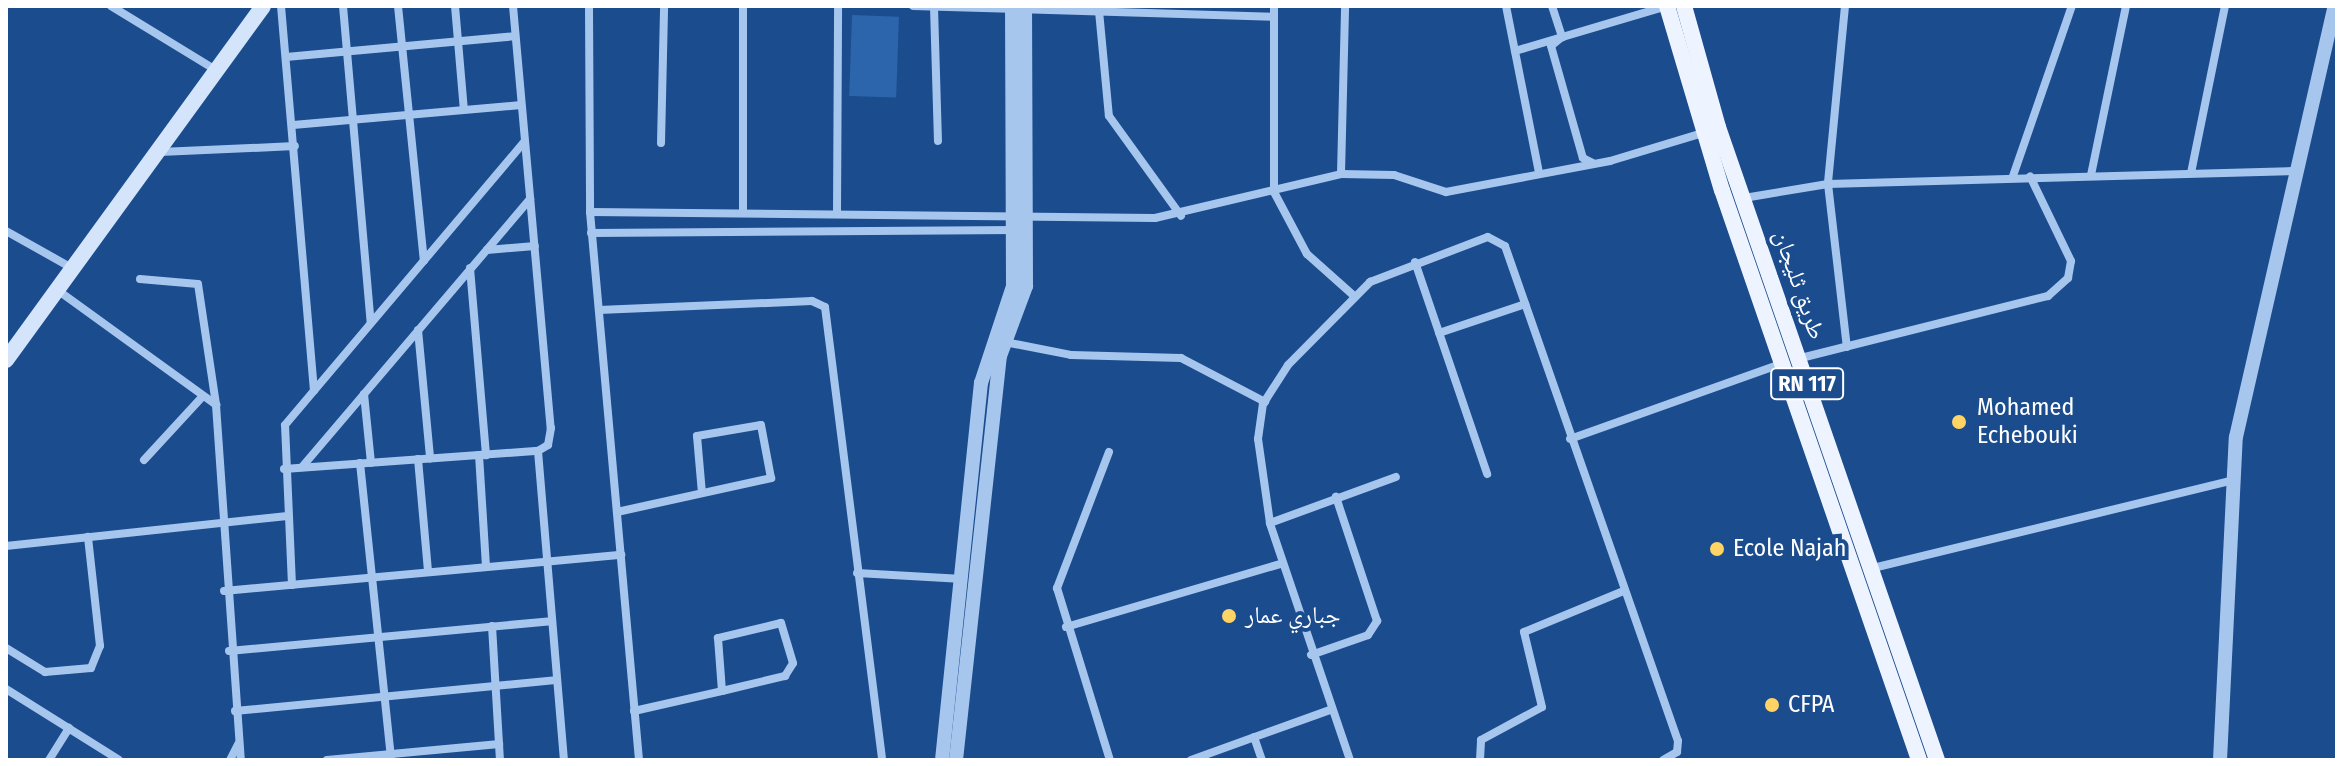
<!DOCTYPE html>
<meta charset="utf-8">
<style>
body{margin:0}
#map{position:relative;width:2343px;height:766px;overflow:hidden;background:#1a4c8e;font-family:"Fira Sans Condensed","Noto Naskh Arabic",sans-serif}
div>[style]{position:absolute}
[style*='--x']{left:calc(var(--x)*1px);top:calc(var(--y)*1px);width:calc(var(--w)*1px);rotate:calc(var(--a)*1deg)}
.green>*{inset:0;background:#2d65ac;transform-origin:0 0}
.minor>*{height:8px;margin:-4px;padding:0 4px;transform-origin:4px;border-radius:4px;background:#a7c6ee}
.tertiary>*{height:14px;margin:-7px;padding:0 7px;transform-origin:7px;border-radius:7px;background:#a7c6ee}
.secondary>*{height:16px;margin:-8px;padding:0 8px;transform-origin:8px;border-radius:8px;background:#d4e4fa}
.primary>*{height:16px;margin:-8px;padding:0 8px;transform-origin:8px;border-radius:8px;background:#eef4ff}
.dots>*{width:22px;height:22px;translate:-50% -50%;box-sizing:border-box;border:4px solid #1a4c8e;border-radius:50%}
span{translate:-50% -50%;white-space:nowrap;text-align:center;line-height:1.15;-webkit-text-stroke:8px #1a4c8e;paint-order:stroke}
.shield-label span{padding:2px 6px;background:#1a4c8e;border:2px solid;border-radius:6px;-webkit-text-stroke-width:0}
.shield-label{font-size:22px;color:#fff;font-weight:700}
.street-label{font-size:24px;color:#fff}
.poi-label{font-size:24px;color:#fff}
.left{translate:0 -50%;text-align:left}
.frame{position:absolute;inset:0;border:8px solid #fff;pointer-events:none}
</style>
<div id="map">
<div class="green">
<div style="left:852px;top:15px;width:47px;height:81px;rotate:2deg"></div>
</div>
<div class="minor">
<div style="--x:111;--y:6;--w:123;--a:31.4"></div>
<div style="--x:281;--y:6;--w:386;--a:85.1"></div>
<div style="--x:343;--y:6;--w:318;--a:85"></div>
<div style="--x:398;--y:6;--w:256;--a:84.2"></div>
<div style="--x:455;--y:6;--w:104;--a:85.1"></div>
<div style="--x:513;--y:6;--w:424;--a:84.9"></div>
<div style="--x:551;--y:428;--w:17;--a:100"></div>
<div style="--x:548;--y:445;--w:12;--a:149"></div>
<div style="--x:538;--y:451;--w:310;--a:85.2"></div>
<div style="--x:589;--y:6;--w:206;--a:89.7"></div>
<div style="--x:590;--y:212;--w:550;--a:84.89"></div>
<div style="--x:913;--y:6;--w:361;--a:1.7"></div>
<div style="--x:1274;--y:6;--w:186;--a:90"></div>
<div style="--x:1274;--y:192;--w:70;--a:62"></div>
<div style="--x:1307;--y:254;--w:62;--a:41.7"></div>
<div style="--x:1506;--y:6;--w:170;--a:78.8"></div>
<div style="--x:1552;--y:6;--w:33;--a:72"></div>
<div style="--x:1562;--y:37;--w:14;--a:141"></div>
<div style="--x:1551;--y:46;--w:116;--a:74.1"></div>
<div style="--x:1583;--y:158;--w:11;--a:27"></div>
<div style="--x:1845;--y:6;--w:179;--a:95.5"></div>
<div style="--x:1828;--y:184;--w:164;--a:83.4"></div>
<div style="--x:934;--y:7;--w:134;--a:88.3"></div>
<div style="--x:1099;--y:11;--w:105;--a:84.6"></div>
<div style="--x:1109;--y:116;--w:123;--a:54.2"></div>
<div style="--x:1515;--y:51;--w:159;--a:-16.5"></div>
<div style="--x:286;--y:57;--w:230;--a:-5.2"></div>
<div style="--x:293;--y:125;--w:229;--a:-5"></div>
<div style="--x:661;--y:143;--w:137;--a:-88.7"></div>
<div style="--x:160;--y:152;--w:135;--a:-2.5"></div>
<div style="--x:2191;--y:173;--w:170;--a:-78.5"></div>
<div style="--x:1341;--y:174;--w:53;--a:1.1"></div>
<div style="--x:1394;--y:175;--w:55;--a:18.1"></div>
<div style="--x:1446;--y:192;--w:167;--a:-10.7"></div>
<div style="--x:1610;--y:161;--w:100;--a:-16.8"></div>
<div style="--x:2091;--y:175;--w:173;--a:-78.3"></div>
<div style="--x:2013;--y:176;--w:180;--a:-70.9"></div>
<div style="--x:1744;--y:198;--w:85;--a:-9.5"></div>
<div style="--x:1828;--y:184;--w:471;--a:-1.6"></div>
<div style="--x:590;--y:212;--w:565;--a:0.61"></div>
<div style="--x:1155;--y:218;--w:191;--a:-13.3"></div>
<div style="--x:1341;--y:174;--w:168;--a:-88.6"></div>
<div style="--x:743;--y:213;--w:207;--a:-90"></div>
<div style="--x:837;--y:214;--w:208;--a:-89.7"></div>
<div style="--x:6;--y:231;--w:76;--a:29.3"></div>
<div style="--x:591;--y:233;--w:426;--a:-0.4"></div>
<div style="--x:487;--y:250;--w:48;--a:-4.8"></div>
<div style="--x:1415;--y:262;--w:224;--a:71.2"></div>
<div style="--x:470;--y:268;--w:188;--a:85.1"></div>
<div style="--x:140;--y:279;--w:58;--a:4.9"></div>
<div style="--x:198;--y:284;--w:122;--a:81.5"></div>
<div style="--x:56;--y:289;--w:198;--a:35.9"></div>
<div style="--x:216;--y:405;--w:356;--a:86"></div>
<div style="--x:599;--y:310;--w:213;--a:-2.4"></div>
<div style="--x:812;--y:301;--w:14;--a:25"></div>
<div style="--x:825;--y:307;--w:457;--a:82.8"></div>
<div style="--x:418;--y:330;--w:129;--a:84.6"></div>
<div style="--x:1439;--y:333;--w:91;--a:-18.6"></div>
<div style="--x:1005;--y:342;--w:67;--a:11.1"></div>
<div style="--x:1071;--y:355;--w:110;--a:1.6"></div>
<div style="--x:1181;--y:358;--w:95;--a:27.6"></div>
<div style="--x:1797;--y:359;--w:259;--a:-14.1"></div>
<div style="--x:2048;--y:296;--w:27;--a:-42"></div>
<div style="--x:2068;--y:278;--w:17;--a:-80"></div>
<div style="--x:2071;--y:261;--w:94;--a:-115.8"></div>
<div style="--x:364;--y:394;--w:69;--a:84.2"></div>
<div style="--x:1570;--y:439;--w:227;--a:-19.6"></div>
<div style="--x:1109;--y:452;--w:146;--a:110.9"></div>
<div style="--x:1057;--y:588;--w:180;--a:72.9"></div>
<div style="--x:479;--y:455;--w:112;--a:86.4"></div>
<div style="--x:418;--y:459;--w:113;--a:84.9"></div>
<div style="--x:144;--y:460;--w:87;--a:-47.3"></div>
<div style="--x:360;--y:463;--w:299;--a:84"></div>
<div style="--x:302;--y:467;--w:352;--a:-49.6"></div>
<div style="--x:284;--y:469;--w:255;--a:-4.1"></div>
<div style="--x:617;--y:512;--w:158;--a:-12.4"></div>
<div style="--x:771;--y:478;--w:54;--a:-100.7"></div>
<div style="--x:761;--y:425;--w:65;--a:170.2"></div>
<div style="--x:697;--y:436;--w:57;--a:85"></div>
<div style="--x:1270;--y:523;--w:134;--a:-20.1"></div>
<div style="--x:6;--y:546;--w:283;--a:-6.1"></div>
<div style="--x:1869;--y:569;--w:372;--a:-13.7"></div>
<div style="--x:857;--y:573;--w:106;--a:3.2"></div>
<div style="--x:292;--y:585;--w:160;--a:-92.5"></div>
<div style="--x:285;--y:425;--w:370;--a:-49.8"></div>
<div style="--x:224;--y:591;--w:399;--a:-5.2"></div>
<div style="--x:492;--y:626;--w:134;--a:86.6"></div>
<div style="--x:1066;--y:627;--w:223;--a:-16.4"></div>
<div style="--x:6;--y:648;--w:46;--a:31.6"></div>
<div style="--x:45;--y:672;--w:46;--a:-5"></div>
<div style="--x:91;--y:668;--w:24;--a:-68"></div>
<div style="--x:100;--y:646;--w:110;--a:-96.3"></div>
<div style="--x:229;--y:651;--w:323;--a:-5.3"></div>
<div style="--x:1311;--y:655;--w:60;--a:-19.3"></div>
<div style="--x:1368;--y:635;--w:17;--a:-57"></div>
<div style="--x:1377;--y:621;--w:131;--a:-108.3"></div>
<div style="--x:6;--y:689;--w:133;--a:32.1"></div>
<div style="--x:235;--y:711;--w:322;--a:-5.5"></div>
<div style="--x:634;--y:711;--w:90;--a:-12.8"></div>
<div style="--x:722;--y:691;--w:65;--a:-13.4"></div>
<div style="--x:785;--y:676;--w:15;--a:-58"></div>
<div style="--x:793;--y:663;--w:42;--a:-106.7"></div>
<div style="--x:781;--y:623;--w:65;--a:166.6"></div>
<div style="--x:718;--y:638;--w:53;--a:85.7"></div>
<div style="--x:1254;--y:737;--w:24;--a:71"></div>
<div style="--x:49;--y:760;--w:38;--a:-58"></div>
<div style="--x:230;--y:760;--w:18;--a:-63"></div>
<div style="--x:327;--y:760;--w:173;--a:-5.3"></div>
<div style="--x:1191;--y:760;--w:148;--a:-19.8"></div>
<div style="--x:1350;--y:760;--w:250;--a:-108.7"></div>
<div style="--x:1270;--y:523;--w:85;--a:-98.1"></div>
<div style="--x:1258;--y:439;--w:35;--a:-82"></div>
<div style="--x:1263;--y:404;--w:46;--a:-57.3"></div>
<div style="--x:1288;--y:365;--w:117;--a:-45.3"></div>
<div style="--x:1370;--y:282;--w:126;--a:-20.9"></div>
<div style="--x:1488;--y:237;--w:19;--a:28"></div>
<div style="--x:1505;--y:246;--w:524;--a:70.74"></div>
<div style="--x:1678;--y:741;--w:11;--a:95"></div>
<div style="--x:1677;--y:752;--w:16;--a:150"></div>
<div style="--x:1480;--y:760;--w:20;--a:-87"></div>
<div style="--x:1481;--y:740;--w:69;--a:-28.4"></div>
<div style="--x:1542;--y:707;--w:77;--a:-103.5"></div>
<div style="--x:1524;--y:632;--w:105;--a:-22.4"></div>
</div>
<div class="tertiary">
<div style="--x:942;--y:760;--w:379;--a:-84.1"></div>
<div style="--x:981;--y:383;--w:102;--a:-71.7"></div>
<div style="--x:1013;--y:286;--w:280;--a:-90.2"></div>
<div style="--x:956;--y:760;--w:406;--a:-83.8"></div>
<div style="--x:1000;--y:356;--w:75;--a:-69.6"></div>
<div style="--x:1026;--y:286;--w:280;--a:-90.2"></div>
<div style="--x:2220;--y:760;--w:323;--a:-87.2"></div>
<div style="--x:2236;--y:437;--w:442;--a:-77.1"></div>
</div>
<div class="secondary">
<div style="--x:6;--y:360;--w:437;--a:-54"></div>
</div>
<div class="primary">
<div style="--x:1667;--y:6;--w:192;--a:73.4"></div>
<div style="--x:1722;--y:190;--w:603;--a:70.93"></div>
<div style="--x:1684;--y:6;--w:126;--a:74.3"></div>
<div style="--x:1718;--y:127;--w:670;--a:70.92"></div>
</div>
<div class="dots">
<div style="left:1959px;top:422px;background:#ffd364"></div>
<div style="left:1717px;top:549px;background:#ffd364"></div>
<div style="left:1229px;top:616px;background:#ffd364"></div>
<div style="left:1772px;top:705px;background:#ffd364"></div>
</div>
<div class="shield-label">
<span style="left:1807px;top:384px">RN 117</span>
</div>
<div class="street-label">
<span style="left:1799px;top:285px;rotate:71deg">طريق ثليجان</span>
</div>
<div class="poi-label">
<span class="left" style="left:1977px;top:422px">Mohamed<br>Echebouki</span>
<span class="left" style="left:1733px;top:549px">Ecole Najah</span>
<span class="left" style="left:1245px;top:616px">جباري عمار</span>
<span class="left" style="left:1788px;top:705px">CFPA</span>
</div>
<div class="frame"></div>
</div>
